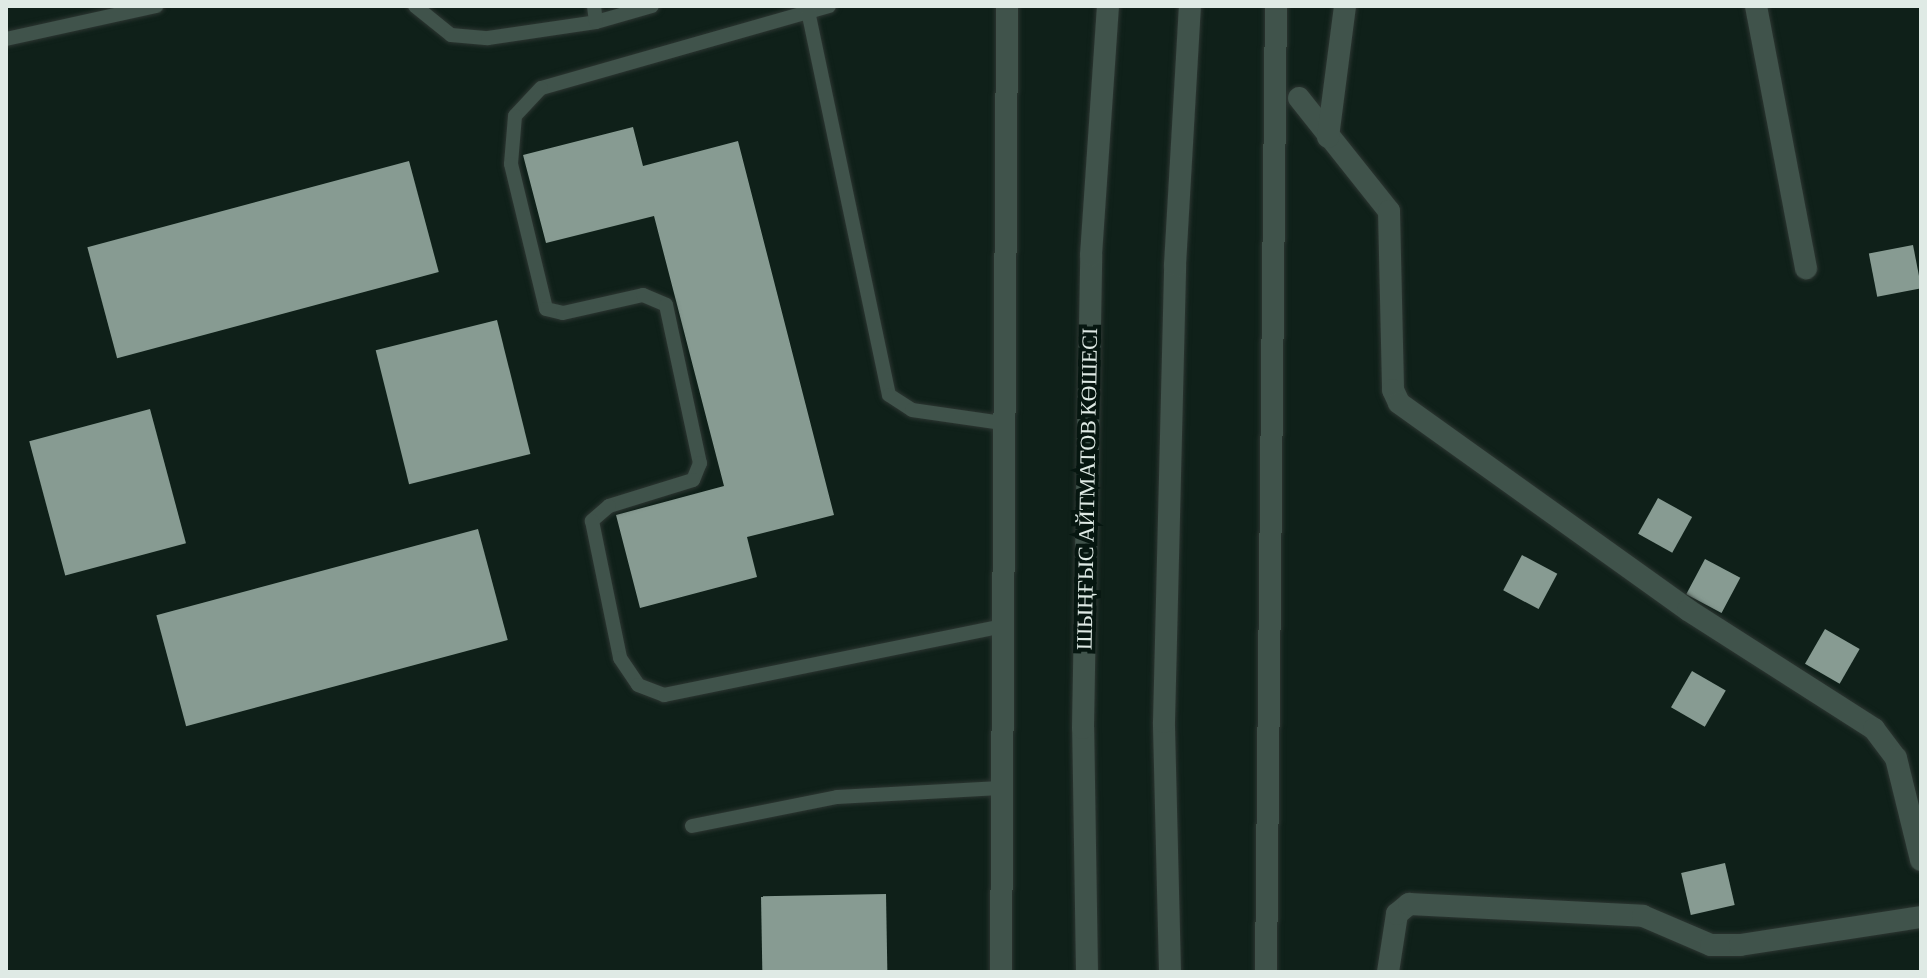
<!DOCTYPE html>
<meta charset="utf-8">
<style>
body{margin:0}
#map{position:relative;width:1927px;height:978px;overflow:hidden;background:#0f2019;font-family:"Crimson Pro",serif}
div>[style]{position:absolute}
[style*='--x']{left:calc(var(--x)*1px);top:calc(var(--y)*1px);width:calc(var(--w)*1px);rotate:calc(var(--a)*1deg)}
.building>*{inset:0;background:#879b92;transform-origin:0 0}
.roads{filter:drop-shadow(0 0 2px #2d3632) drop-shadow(0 0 2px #2d3632)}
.service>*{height:14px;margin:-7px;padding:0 7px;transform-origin:7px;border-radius:7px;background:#40534b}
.minor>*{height:22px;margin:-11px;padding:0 11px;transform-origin:11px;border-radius:11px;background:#40534b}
.secondary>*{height:22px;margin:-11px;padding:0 11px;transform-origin:11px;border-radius:11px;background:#40534b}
span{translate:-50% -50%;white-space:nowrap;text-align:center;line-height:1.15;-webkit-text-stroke:8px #061610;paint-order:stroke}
.street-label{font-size:22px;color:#dfeae5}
.frame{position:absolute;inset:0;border:8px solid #dfeae5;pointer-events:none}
</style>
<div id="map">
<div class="building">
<div style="clip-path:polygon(633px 127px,643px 166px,738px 141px,834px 515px,747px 537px,757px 577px,640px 608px,616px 515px,724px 486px,654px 216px,546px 243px,523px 155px)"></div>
<div style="left:409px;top:161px;width:115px;height:333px;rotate:75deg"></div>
<div style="left:1913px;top:245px;width:44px;height:45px;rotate:79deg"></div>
<div style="left:497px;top:320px;width:138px;height:125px;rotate:76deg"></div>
<div style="left:150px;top:409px;width:139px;height:125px;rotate:75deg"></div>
<div style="left:1658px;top:498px;width:39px;height:41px;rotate:29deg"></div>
<div style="left:478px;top:529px;width:115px;height:333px;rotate:75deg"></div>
<div style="left:1522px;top:555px;width:40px;height:40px;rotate:28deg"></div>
<div style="left:1705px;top:559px;width:40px;height:40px;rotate:28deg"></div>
<div style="left:1825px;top:629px;width:40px;height:40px;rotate:30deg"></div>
<div style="left:1692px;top:671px;width:39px;height:42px;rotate:30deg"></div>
<div style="left:1725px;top:863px;width:43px;height:45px;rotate:77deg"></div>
<div style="left:886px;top:894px;width:78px;height:125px;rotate:89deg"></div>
</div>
<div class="roads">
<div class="service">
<div style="--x:415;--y:6;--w:46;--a:38.9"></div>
<div style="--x:451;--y:35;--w:37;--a:5"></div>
<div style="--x:488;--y:38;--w:109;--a:-8.4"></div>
<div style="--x:596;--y:22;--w:58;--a:-15.9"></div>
<div style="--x:594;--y:6;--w:16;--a:83"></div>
<div style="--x:829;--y:6;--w:299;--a:164.1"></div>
<div style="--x:541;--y:88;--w:38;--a:133"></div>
<div style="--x:515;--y:116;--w:48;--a:94.8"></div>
<div style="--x:511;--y:164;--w:149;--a:76.4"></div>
<div style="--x:546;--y:309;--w:17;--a:13"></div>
<div style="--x:563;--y:313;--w:82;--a:-12.7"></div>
<div style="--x:643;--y:295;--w:25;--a:23"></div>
<div style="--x:666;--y:305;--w:162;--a:77.9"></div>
<div style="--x:700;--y:463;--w:18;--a:112"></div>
<div style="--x:693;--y:480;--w:88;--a:162.8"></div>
<div style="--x:609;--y:506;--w:23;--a:139"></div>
<div style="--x:592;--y:521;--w:140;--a:78.4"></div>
<div style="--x:620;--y:658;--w:32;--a:56"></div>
<div style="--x:638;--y:685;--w:28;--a:21"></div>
<div style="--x:664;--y:695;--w:346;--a:-11.5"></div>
<div style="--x:808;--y:11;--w:392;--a:78.1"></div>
<div style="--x:889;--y:395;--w:27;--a:33"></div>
<div style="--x:912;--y:410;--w:91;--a:8.2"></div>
<div style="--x:6;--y:39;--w:154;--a:-12.4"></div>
<div style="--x:692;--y:826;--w:148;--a:-11.3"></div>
<div style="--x:837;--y:797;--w:163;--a:-3.2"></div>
</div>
<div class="minor">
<div style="--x:1756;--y:6;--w:267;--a:79.2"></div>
<div style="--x:1299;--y:98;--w:144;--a:51.5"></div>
<div style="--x:1389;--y:211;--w:179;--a:88.7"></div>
<div style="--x:1393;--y:390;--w:14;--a:65"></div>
<div style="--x:1399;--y:403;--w:355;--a:35.6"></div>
<div style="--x:1688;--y:610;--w:221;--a:32.6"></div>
<div style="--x:1874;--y:729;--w:36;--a:53"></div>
<div style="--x:1896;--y:758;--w:105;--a:76.2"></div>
<div style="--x:1328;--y:137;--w:132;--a:-82.6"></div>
<div style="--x:1001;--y:972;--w:966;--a:-89.64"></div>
<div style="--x:1266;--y:972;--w:966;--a:-89.41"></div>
<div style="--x:1388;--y:972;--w:59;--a:-81.2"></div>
<div style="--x:1397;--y:914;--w:16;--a:-40"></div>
<div style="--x:1409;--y:904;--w:234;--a:2.9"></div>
<div style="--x:1643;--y:916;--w:74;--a:23.1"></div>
<div style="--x:1711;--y:945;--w:29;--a:0"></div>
<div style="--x:1740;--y:945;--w:183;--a:-8.8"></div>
</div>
<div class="secondary">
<div style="--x:1087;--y:972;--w:244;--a:-90.9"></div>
<div style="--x:1083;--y:728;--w:473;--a:-89"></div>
<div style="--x:1091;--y:255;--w:250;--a:-86.1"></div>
<div style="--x:1170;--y:972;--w:250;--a:-91.4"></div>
<div style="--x:1164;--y:722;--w:457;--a:-88.6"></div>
<div style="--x:1175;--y:265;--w:259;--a:-86.7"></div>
</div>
</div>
<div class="street-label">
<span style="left:1087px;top:489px;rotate:-89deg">ШЫҢҒЫС АЙТМАТОВ КӨШЕСІ</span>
</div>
<div class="frame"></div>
</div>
